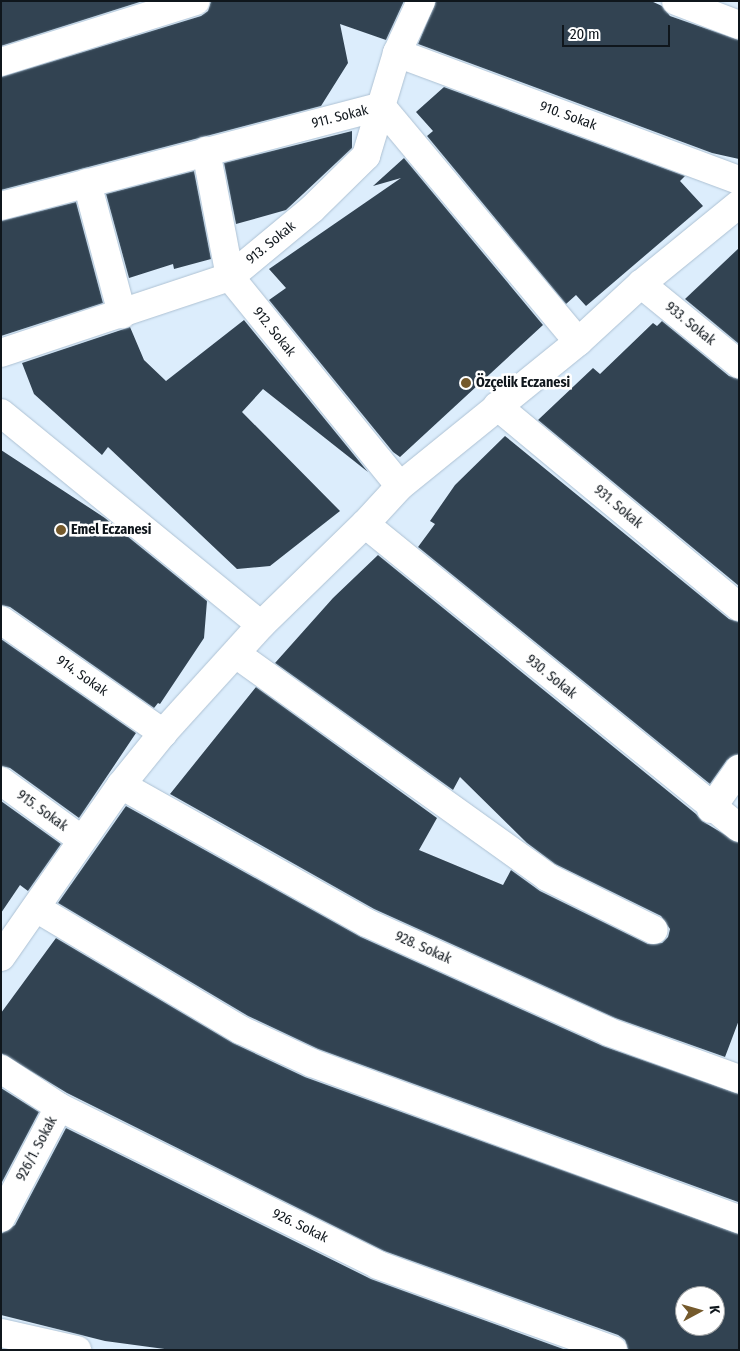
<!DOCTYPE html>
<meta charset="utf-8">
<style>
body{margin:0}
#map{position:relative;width:740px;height:1351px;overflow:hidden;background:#dcedfc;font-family:"Fira Sans Condensed",sans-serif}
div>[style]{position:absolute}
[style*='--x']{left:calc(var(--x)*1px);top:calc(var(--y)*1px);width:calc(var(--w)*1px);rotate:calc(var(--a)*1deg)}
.building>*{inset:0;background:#324352}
.roads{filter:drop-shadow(0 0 1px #adc1d3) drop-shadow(0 0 1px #adc1d3)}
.minor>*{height:28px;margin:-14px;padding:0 14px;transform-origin:14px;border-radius:14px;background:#fff}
.tertiary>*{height:28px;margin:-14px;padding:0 14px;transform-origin:14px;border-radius:14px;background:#fff}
.dots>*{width:14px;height:14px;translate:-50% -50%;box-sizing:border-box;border:2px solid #fff;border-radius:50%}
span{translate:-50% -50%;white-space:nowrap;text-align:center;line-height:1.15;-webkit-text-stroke:5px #fff;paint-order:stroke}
.street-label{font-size:14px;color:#0f161c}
.poi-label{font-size:14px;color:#0f161c;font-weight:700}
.left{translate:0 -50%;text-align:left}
.frame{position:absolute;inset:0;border:2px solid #0f161c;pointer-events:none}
.north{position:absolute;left:675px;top:1286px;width:50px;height:50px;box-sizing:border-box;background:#fff;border:1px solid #9fa2a4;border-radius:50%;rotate:84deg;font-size:14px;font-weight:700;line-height:20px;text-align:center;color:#0f161c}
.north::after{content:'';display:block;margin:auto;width:18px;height:22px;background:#755a2c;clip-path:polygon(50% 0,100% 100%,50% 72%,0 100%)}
.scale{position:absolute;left:562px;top:25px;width:108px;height:22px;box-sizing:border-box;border:2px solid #0f161c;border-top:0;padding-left:6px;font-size:15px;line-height:18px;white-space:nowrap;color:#0f161c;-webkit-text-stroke:4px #fff;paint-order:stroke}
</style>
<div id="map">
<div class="building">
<div style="clip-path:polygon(1px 1px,143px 1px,1px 46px)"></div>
<div style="clip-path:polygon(211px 1px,404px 1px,386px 40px,340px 24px,348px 63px,321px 106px,1px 190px,1px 77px,201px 16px,208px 11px)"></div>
<div style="clip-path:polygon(436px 1px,651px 1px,662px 6px,670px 16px,739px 40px,739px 159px,712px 153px,418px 44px)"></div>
<div style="clip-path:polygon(444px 87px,685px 176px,680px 181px,703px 206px,586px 306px,576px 295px,566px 304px,427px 136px,433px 131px,416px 112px)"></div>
<div style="clip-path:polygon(352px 131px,352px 148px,286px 210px,236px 224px,224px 163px)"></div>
<div style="clip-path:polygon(404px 158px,543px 325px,400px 457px,393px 452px,269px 300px,286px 288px,269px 269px,401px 178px,373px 186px)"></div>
<div style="clip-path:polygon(194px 171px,211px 259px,174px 269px,173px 264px,129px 278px,106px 194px)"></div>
<div style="clip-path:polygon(76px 202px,103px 303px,1px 336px,1px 221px)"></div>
<div style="clip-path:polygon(739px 248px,739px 344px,685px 299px)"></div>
<div style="clip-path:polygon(244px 320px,368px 472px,263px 389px,242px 412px,340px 511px,270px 566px,237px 569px,108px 447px,102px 455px,34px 394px,22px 363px,130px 327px,144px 360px,166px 381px)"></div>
<div style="clip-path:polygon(662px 321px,729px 376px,739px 379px,739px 586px,538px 420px,593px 368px,600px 374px,653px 323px,657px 326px)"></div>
<div style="clip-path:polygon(505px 436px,729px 619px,739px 622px,739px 754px,727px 760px,710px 784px,418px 547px,435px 524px,430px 521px,455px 485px)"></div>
<div style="clip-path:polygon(1px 450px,105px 518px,207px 601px,204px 638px,160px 704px,158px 703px,154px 708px,10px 607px,1px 605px)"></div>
<div style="clip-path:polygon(378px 555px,696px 814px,702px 821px,739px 843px,739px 1020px,725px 1057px,615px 1018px,374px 909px,170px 794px,256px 687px,437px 818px,419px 850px,503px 885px,511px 870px,540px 891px,648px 944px,662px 943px,668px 937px,670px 929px,661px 916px,555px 864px,527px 843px,460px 777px,453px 790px,275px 663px,333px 598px)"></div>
<div style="clip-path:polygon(1px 639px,136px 733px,79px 818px,10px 768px,1px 766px)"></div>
<div style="clip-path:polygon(1px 801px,61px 844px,28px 891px,20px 885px,1px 913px)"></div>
<div style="clip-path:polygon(126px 806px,361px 937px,603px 1046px,739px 1094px,738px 1202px,318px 1049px,248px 1016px,58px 903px)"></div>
<div style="clip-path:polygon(evenodd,56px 938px,233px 1043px,305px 1077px,739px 1234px,739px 1350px,628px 1350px,625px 1340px,618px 1335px,384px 1251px,67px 1093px,1px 1053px,1px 1013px,56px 938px,685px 1296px,715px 1296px,715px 1326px,685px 1326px,685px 1296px)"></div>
<div style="clip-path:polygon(1px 1088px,39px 1112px,1px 1184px)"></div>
<div style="clip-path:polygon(66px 1128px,371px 1279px,566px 1350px,172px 1350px,105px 1341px,1px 1315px,1px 1234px,15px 1225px)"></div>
</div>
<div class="roads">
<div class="minor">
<div style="--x:676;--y:1;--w:67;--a:20.9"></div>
<div style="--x:397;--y:53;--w:365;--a:20.4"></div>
<div style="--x:1;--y:62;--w:204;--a:-17.4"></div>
<div style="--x:206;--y:151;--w:128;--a:79.2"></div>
<div style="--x:230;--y:277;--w:269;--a:50.9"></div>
<div style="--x:87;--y:183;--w:136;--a:75"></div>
<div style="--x:1;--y:206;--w:393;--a:-14.7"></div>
<div style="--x:381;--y:106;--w:307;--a:50.1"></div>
<div style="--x:641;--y:284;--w:127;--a:39.2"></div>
<div style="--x:1;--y:353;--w:241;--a:-18.4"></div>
<div style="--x:230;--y:277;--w:107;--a:-39.7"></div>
<div style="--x:312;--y:209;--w:76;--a:-44.5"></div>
<div style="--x:366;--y:156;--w:108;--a:-73.2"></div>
<div style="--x:397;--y:53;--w:57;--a:-65.2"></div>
<div style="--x:497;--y:406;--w:315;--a:39.7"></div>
<div style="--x:1;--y:413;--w:335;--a:39.2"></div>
<div style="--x:365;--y:524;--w:482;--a:39.1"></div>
<div style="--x:1;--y:620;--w:198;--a:34.9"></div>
<div style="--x:236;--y:654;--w:383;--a:35.6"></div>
<div style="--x:547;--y:877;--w:119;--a:26.4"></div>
<div style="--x:1;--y:781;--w:100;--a:36.1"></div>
<div style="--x:121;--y:785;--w:282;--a:29.3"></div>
<div style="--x:367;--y:923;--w:265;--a:24.2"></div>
<div style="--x:609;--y:1032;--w:138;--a:19.9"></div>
<div style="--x:711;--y:809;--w:49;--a:-55"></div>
<div style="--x:36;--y:908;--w:239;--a:30.8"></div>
<div style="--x:241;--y:1030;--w:78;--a:24.9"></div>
<div style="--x:312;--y:1063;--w:455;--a:20.1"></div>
<div style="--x:1;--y:1069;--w:69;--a:33.2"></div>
<div style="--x:59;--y:1107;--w:356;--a:26.3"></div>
<div style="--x:378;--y:1265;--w:250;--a:19.9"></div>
<div style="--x:1;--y:1218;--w:125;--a:-62.4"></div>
<div style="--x:1;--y:1333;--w:78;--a:12.6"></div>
</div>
<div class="tertiary">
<div style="--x:1;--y:957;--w:210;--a:-55.1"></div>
<div style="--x:121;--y:785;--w:67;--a:-51.1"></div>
<div style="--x:163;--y:733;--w:146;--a:-47.8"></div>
<div style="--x:261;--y:625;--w:145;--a:-44.2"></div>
<div style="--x:365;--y:524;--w:52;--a:-47.4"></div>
<div style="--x:400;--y:486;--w:229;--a:-39"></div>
<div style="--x:578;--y:342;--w:86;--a:-42.6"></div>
<div style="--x:641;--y:284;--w:127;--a:-39.2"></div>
</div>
</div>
<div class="dots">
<div style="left:466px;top:383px;background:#755a2c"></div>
<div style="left:61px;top:530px;background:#755a2c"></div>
</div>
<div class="street-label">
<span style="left:568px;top:116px;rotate:20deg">910. Sokak</span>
<span style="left:340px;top:117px;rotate:-14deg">911. Sokak</span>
<span style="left:271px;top:243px;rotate:-39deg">913. Sokak</span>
<span style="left:690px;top:324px;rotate:39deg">933. Sokak</span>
<span style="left:274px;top:332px;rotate:51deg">912. Sokak</span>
<span style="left:618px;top:507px;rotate:40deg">931. Sokak</span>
<span style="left:82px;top:676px;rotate:35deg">914. Sokak</span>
<span style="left:551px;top:677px;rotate:39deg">930. Sokak</span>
<span style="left:42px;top:811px;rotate:36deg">915. Sokak</span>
<span style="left:423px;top:948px;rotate:24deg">928. Sokak</span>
<span style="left:37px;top:1149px;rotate:-62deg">926/1. Sokak</span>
<span style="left:300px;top:1226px;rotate:26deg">926. Sokak</span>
</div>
<div class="poi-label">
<span class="left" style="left:476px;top:383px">Özçelik Eczanesi</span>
<span class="left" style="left:71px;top:530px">Emel Eczanesi</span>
</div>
<div class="frame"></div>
<div class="north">K</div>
<div class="scale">20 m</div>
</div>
